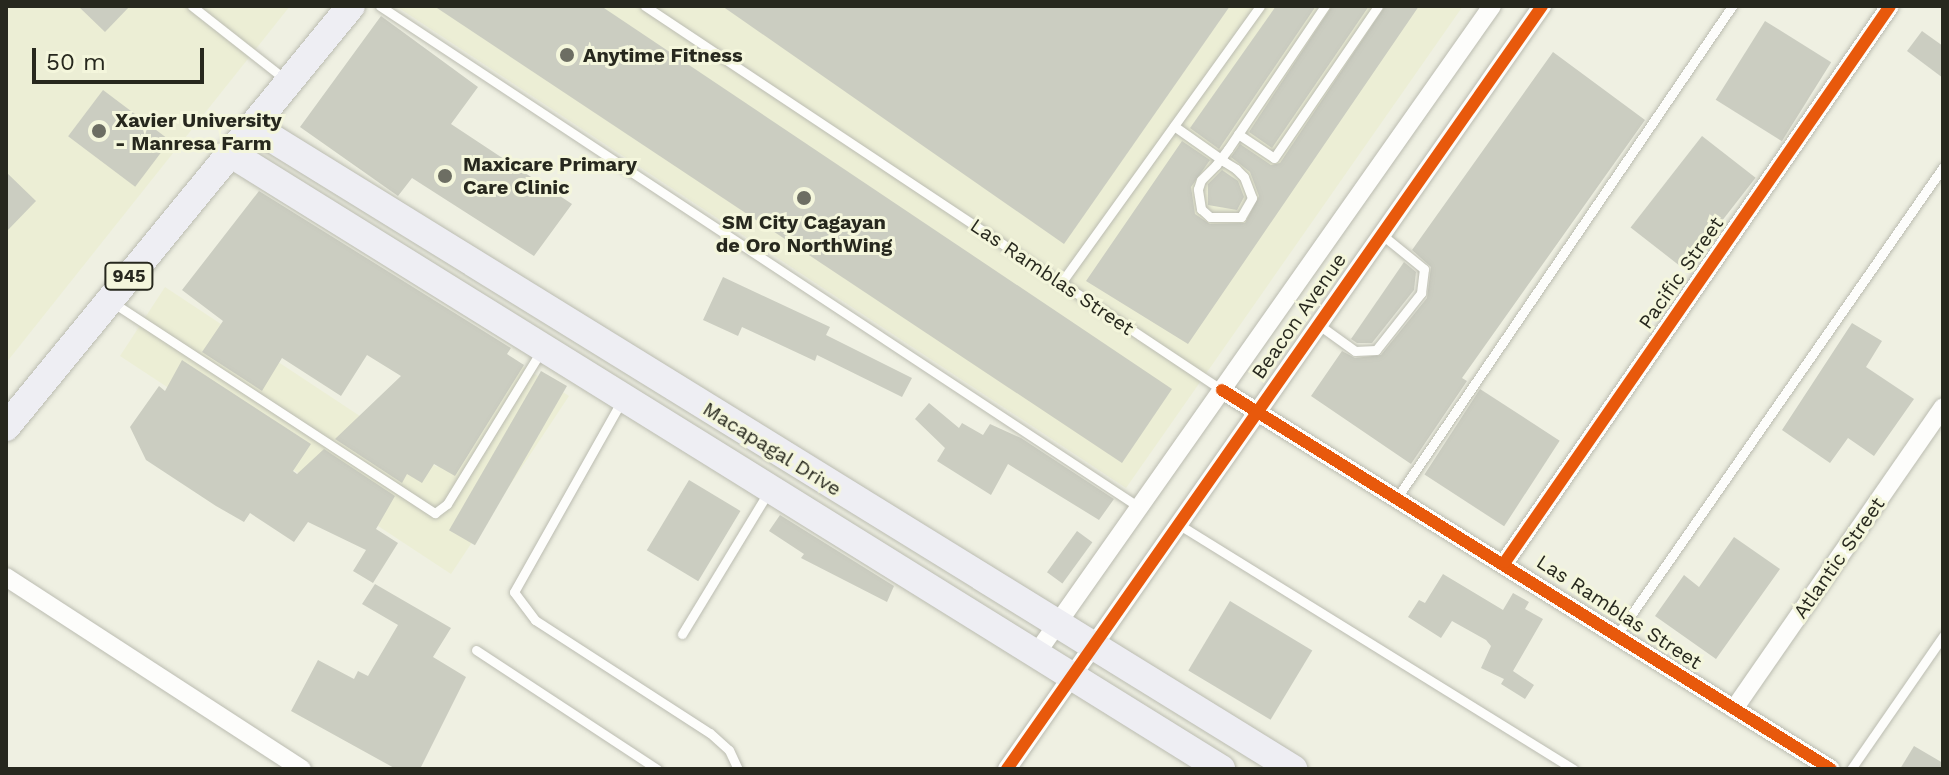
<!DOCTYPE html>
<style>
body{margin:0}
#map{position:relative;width:1949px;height:775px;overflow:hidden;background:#eff0e2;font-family:"Work Sans",sans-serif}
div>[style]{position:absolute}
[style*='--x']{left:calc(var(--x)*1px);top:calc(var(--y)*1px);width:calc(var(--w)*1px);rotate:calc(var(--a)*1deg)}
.built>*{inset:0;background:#eceed5}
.building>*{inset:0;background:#cbcdc1;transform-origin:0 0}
.roads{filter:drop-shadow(0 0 2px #bbbcb1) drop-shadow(0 0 2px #bbbcb1)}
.lane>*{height:9px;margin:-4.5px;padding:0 4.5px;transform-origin:4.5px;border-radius:4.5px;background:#fdfdfb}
.street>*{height:18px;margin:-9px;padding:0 9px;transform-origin:9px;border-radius:9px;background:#fdfdfb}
.primary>*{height:28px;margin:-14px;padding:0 14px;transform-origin:14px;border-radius:14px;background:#eeeef3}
.cycleway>*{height:12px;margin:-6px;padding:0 6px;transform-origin:6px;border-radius:6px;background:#e8590c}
.dots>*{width:22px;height:22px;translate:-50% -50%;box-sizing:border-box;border:4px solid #f4f6dc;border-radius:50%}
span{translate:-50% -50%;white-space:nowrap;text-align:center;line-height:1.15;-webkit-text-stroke:6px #f4f6dc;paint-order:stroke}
.shield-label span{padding:2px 6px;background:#f4f6dc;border:2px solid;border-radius:6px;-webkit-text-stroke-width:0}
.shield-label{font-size:18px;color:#27281e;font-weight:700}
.poi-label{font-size:20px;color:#27281e;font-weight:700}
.left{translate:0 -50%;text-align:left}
.street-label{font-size:20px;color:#27281e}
.frame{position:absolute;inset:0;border:8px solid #27281e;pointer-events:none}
.scale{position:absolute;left:32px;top:48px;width:172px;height:36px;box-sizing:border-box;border:4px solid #27281e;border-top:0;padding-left:10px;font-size:24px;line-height:28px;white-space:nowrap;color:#27281e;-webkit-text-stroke:6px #f4f6dc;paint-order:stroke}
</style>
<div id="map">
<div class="built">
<div style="clip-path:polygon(6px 6px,290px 6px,6px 363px)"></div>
<div style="clip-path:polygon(396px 6px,1463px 6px,1126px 488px)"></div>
<div style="clip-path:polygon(165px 287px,437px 467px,510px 358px,569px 396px,451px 574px,120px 356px)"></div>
</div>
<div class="building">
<div style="clip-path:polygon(78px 6px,130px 6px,105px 32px)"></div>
<div style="clip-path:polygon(434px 6px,601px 6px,1172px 389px,1122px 463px)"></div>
<div style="clip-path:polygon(722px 6px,1230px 6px,1064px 244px)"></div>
<div style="clip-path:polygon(1276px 6px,1316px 6px,1219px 149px,1190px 128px)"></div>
<div style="clip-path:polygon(1332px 6px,1369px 6px,1272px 148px,1249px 132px)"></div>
<div style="clip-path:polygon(1385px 6px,1419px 6px,1188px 344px,1086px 281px,1182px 141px,1210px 160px,1191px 187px,1195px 214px,1210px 224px,1245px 223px,1259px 196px,1250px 172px,1231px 157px,1240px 144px,1271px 165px,1280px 163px)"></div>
<div style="clip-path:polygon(381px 16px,478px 87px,451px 124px,572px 204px,534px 256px,412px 178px,398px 196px,300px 127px)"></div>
<div style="left:1765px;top:21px;width:78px;height:93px;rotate:32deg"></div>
<div style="clip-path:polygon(1922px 31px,1943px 46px,1943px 78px,1907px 51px)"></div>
<div style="clip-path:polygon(1553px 52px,1645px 120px,1462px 378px,1467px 381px,1411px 464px,1311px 396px,1342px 351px,1355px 358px,1381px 355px,1427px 298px,1431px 267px,1412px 250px)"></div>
<div style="left:103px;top:90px;width:84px;height:58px;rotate:37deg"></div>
<div style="left:1702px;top:136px;width:68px;height:116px;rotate:38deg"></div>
<div style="clip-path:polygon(1222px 170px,1238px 181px,1244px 197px,1237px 210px,1208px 205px,1208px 184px)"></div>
<div style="clip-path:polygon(6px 172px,36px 201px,6px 232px)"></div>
<div style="clip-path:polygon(259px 191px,511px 348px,507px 354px,524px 365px,455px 476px,434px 464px,422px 483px,407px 474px,402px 483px,335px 439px,401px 376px,367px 355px,341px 396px,282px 358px,262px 391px,202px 352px,223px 321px,182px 290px)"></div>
<div style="clip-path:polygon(1404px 262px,1416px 272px,1414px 290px,1372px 343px,1357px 343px,1351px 339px)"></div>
<div style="clip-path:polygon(723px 277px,830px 327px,826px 335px,912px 378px,902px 397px,817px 355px,815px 361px,742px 327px,738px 336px,703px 320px)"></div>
<div style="clip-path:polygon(1852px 323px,1882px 341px,1866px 367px,1914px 399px,1874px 456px,1848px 438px,1830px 463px,1782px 430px)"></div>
<div style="clip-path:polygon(182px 360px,311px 444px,293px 471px,297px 474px,324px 449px,395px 496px,376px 529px,398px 543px,373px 583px,353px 571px,366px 550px,308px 522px,294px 542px,250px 513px,244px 522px,216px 506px,146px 460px,130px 427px,159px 386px,165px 391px)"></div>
<div style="left:541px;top:371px;width:30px;height:184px;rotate:30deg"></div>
<div style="left:1480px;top:389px;width:95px;height:102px;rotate:33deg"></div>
<div style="clip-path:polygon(929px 403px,959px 428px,962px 423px,983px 435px,990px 424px,1021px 438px,1114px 499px,1099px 520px,1008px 464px,991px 495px,937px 461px,945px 448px,915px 419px)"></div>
<div style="left:689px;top:480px;width:60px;height:82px;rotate:31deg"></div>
<div style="clip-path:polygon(780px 515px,894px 586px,887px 602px,801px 558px,804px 554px,769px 531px)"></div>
<div style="left:1077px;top:531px;width:19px;height:51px;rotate:36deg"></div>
<div style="clip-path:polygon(1734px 537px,1780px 569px,1716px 659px,1655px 616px,1684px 575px,1699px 587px)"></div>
<div style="clip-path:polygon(1443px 574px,1503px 610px,1513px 593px,1529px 602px,1525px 609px,1543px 619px,1513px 671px,1534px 685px,1525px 699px,1501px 684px,1504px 679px,1481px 668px,1491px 646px,1486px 640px,1452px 621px,1441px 638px,1408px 617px,1419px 600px,1425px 603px)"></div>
<div style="clip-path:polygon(375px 584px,451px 628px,433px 657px,466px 677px,420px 769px,396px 769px,291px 711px,318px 660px,354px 679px,358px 671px,368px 676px,398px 625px,362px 604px)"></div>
<div style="left:1230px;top:601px;width:96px;height:81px;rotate:31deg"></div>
<div style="clip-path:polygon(1914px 746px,1943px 763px,1943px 769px,1900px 769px)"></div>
</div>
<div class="roads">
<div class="lane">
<div style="--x:192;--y:6;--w:120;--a:38.2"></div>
<div style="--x:380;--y:6;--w:909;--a:33.43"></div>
<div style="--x:645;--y:6;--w:693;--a:33.64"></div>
<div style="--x:1174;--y:126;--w:62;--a:35.2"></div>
<div style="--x:1225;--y:162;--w:13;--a:32"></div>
<div style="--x:1236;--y:169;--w:11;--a:45"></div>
<div style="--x:1244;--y:177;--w:22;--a:69"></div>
<div style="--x:1252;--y:198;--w:22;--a:120"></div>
<div style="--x:1241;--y:217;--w:31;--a:180"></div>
<div style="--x:1210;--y:217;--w:12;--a:-138"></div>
<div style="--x:1201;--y:209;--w:20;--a:-99"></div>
<div style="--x:1198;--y:189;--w:9;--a:-72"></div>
<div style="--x:1201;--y:180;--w:21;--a:-45"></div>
<div style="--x:1216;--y:165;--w:20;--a:-53"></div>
<div style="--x:1228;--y:149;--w:173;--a:-55.9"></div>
<div style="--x:1238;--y:134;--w:43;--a:33.7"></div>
<div style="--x:1274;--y:158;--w:184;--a:-55.6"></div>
<div style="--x:1061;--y:283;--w:341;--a:-54.3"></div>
<div style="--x:112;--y:302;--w:386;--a:33.2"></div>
<div style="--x:435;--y:513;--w:15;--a:-37"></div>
<div style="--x:447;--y:504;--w:180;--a:-58.4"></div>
<div style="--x:1319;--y:325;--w:44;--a:35.8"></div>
<div style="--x:1355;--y:351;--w:21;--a:-3"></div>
<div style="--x:1376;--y:350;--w:73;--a:-51.7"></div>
<div style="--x:1421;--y:293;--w:24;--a:-83"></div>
<div style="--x:1424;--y:269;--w:55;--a:-140.9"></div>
<div style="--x:621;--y:402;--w:218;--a:119.4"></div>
<div style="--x:514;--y:592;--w:35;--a:53"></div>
<div style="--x:535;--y:620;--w:208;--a:32.9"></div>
<div style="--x:710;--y:733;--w:25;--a:42"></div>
<div style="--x:729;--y:750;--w:21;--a:65"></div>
<div style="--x:1396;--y:499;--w:597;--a:-55.72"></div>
<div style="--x:1178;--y:524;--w:465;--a:31.8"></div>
<div style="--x:682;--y:634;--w:167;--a:-58.7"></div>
<div style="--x:1617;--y:635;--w:570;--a:-55.14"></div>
<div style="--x:476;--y:650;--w:217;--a:33.3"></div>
<div style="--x:1851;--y:769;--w:162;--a:-55.3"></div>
</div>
<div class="street">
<div style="--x:1222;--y:390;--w:717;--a:31.9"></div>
<div style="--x:1505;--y:562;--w:676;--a:-55.3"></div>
<div style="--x:6;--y:577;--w:353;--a:33"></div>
<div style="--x:1036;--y:654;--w:792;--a:-54.87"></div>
<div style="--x:1734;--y:709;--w:367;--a:-55.3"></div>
<div style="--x:1007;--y:769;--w:932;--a:-54.96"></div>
</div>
<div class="primary">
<div style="--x:252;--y:126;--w:1224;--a:31.7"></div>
<div style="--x:230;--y:153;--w:1167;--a:31.86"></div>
<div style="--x:6;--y:427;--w:544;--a:-50.67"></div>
</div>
</div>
<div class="cycleway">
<div style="--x:1222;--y:390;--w:717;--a:31.9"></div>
<div style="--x:1505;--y:562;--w:676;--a:-55.3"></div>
<div style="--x:1007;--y:769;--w:932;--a:-54.96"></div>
</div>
<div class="dots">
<div style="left:567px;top:55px;background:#6d6e63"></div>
<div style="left:99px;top:131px;background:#6d6e63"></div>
<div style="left:445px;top:176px;background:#6d6e63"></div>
<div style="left:804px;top:198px;background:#6d6e63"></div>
</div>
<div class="shield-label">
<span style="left:129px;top:276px">945</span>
</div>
<div class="poi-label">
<span class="left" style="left:583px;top:55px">Anytime Fitness</span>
<span class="left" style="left:115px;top:132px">Xavier University<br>- Manresa Farm</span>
<span class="left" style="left:463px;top:176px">Maxicare Primary<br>Care Clinic</span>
<span style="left:804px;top:234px">SM City Cagayan<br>de Oro NorthWing</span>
</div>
<div class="street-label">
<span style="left:1681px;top:273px;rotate:-55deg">Pacific Street</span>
<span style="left:1052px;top:277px;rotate:34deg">Las Ramblas Street</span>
<span style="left:1299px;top:316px;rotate:-55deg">Beacon Avenue</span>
<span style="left:772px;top:449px;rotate:32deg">Macapagal Drive</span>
<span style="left:1839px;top:558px;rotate:-55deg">Atlantic Street</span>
<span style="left:1619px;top:612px;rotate:33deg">Las Ramblas Street</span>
</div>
<div class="frame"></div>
<div class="scale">50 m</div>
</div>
